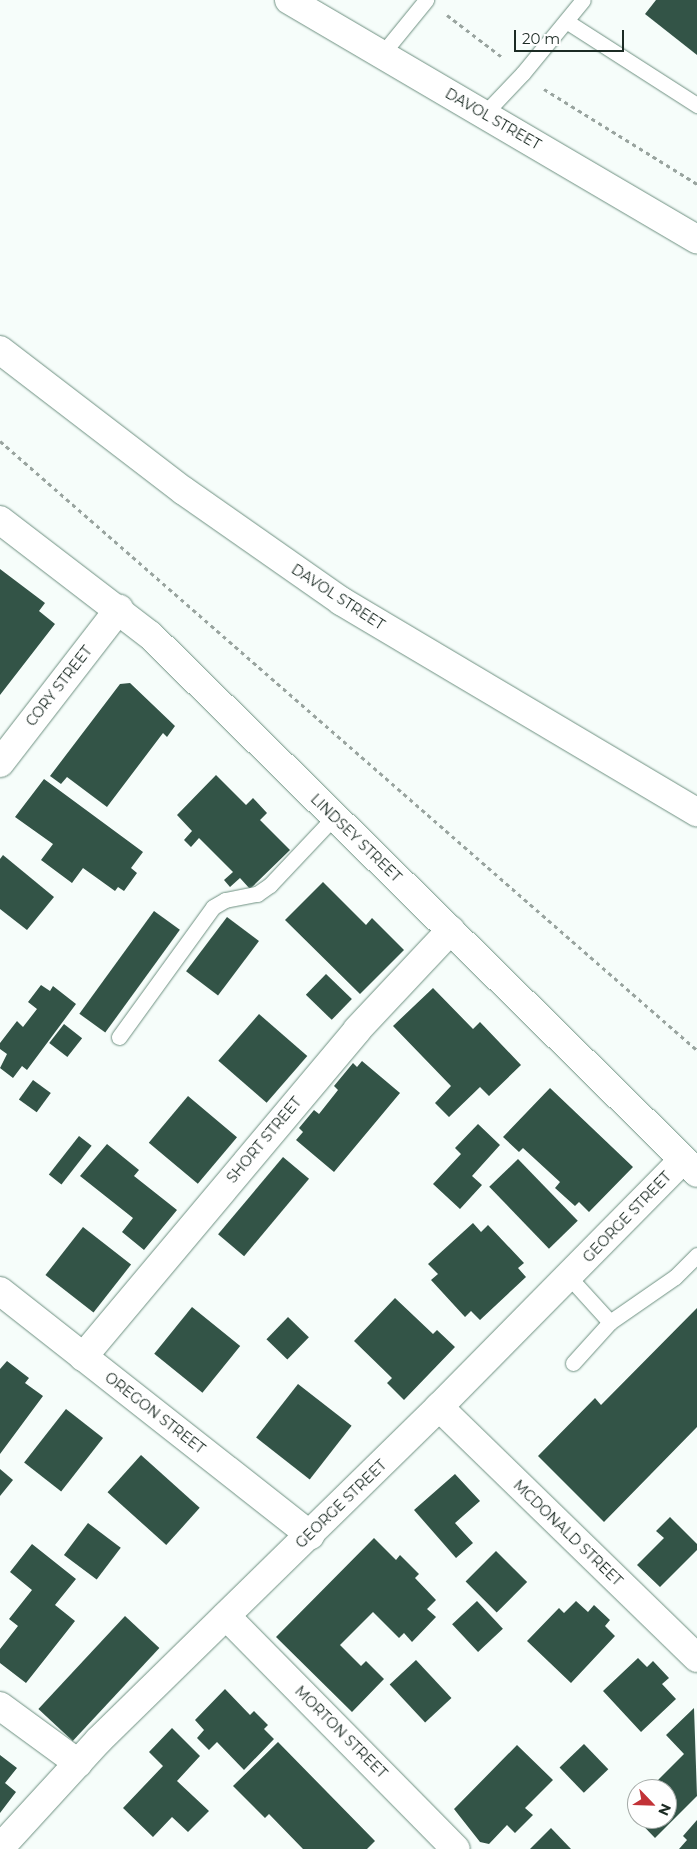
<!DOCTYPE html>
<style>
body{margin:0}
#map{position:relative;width:697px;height:1849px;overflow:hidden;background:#f6fdfa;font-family:Montserrat,sans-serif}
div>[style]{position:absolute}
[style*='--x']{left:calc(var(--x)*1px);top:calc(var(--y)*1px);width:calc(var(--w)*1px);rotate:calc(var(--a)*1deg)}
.building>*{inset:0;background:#335447;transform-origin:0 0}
.path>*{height:3px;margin-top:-1.5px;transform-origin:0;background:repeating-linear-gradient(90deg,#99a49f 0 4px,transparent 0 8px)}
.roads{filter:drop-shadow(0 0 1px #6e9081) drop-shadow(0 0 1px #6e9081)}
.service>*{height:15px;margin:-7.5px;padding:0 7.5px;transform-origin:7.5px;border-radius:7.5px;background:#fff}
.minor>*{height:28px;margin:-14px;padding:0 14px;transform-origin:14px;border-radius:14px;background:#fff}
.trunk>*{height:28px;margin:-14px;padding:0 14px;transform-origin:14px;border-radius:14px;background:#fff}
span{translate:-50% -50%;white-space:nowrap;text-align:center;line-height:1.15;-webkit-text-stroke:5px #fff;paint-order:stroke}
.street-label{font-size:14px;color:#1c2b24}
.north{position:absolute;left:627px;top:1779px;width:50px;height:50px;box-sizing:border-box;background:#fff;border:1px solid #a4aaa7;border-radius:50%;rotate:114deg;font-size:14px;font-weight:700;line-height:20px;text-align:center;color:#1c2b24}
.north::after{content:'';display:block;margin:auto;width:18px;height:22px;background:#c23237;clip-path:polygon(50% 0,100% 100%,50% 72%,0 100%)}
.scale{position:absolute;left:514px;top:30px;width:110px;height:22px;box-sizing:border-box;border:2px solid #1c2b24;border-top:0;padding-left:6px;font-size:15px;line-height:18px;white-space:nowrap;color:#1c2b24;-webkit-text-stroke:4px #fff;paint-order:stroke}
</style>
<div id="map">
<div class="building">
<div style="clip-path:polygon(656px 0,697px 0,697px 55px,645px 14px)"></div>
<div style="clip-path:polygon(0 569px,45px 603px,39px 611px,55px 624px,0 695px)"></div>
<div style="clip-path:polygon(130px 683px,175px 726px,167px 737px,163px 733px,107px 807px,67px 777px,61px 784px,50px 776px,120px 684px)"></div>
<div style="clip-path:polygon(216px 775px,246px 805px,253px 798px,267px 813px,260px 820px,290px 850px,250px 889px,240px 878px,230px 887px,224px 880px,233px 872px,199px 838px,191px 847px,184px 840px,192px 831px,177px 815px)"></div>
<div style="clip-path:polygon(44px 779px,143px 852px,131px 868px,137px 873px,124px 891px,118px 887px,115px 891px,83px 868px,72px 883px,41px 860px,53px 844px,15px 817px)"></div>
<div style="clip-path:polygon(3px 855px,54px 897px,27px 930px,0 909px,0 859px)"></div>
<div style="clip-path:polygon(323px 882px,366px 925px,372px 918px,404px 950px,360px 994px,285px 920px)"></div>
<div style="left:154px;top:911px;width:32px;height:127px;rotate:36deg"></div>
<div style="left:227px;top:917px;width:40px;height:68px;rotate:37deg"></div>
<div style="left:326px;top:974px;width:36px;height:29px;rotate:44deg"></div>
<div style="clip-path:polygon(41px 985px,50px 991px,53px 986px,76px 1004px,27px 1070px,22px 1066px,13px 1078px,0 1068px,7px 1054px,0 1049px,0 1043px,17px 1021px,23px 1027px,37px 1009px,28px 1002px)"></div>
<div style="clip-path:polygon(433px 988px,473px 1029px,480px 1022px,521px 1065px,489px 1096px,480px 1087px,449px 1117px,435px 1103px,451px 1086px,393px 1026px)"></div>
<div style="left:259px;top:1014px;width:64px;height:62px;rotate:41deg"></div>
<div style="left:64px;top:1024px;width:23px;height:24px;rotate:38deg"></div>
<div style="clip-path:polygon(362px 1061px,400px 1093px,334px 1172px,296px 1140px,303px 1132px,299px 1128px,314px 1110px,319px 1114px,338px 1090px,334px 1086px,353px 1063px,357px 1067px)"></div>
<div style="left:33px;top:1080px;width:22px;height:24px;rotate:36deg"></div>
<div style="clip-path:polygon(550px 1088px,633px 1167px,589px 1212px,579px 1202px,575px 1206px,555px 1188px,560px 1182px,523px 1148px,519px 1152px,503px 1137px)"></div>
<div style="left:188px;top:1096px;width:64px;height:61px;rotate:40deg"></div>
<div style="clip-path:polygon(478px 1124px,500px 1145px,472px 1176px,482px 1185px,460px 1209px,433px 1184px,461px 1154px,455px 1148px)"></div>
<div style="left:79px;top:1136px;width:16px;height:49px;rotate:38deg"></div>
<div style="clip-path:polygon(107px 1144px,139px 1170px,134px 1176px,177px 1210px,144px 1250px,122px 1232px,133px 1218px,80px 1176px)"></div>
<div style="left:283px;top:1157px;width:34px;height:101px;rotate:40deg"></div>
<div style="left:518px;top:1159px;width:86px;height:40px;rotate:46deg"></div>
<div style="clip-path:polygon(473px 1223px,481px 1232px,488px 1225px,524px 1263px,518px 1268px,526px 1277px,480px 1320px,471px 1311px,465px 1317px,431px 1280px,438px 1274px,428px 1264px)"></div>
<div style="left:83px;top:1227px;width:61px;height:61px;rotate:38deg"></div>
<div style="clip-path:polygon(395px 1298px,433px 1334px,437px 1330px,455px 1347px,404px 1400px,387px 1383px,392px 1378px,354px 1341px)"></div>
<div style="left:192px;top:1307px;width:62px;height:60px;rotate:39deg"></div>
<div style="clip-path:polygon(697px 1308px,697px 1427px,604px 1522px,538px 1456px,595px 1398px,601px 1405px)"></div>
<div style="left:288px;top:1317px;width:29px;height:31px;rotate:44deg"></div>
<div style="clip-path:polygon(7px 1361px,29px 1378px,25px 1383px,43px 1396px,0 1454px,0 1369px)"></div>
<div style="left:298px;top:1384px;width:68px;height:68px;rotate:38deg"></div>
<div style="left:66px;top:1409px;width:47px;height:68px;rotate:38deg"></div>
<div style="left:141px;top:1455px;width:79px;height:50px;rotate:42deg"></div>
<div style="clip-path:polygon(0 1469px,13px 1480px,0 1496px)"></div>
<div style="clip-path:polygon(455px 1474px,480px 1501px,455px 1523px,473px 1543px,456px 1558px,414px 1510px)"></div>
<div style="clip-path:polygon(670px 1517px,697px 1544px,697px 1550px,660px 1587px,637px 1565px,664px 1538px,656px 1531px)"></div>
<div style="left:88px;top:1523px;width:41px;height:40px;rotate:37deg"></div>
<div style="clip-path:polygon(374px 1538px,396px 1560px,400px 1555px,419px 1574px,415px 1578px,436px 1600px,427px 1609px,436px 1617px,412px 1642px,404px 1633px,399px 1638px,373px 1612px,340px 1645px,361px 1666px,366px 1661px,384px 1679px,352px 1712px,276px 1637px)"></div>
<div style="clip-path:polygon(32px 1544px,76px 1579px,55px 1605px,75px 1621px,26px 1683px,0 1663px,0 1649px,18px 1626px,9px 1619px,32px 1590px,10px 1572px)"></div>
<div style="left:496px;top:1551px;width:44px;height:43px;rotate:45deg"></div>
<div style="left:477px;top:1601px;width:38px;height:34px;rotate:47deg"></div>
<div style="clip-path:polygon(576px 1601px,588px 1612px,594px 1605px,610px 1620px,605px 1626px,615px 1636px,571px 1683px,527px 1641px,559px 1608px,564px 1613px)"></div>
<div style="left:125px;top:1616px;width:47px;height:127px;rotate:43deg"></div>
<div style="clip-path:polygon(638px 1658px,647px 1667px,653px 1661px,669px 1678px,662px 1684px,676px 1699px,641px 1732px,603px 1691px)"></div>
<div style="left:416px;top:1660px;width:52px;height:36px;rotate:47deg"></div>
<div style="clip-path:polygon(225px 1689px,250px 1715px,254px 1711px,268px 1725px,264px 1729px,274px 1739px,244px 1770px,217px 1742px,209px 1750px,197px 1738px,204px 1730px,195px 1720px)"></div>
<div style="clip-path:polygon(694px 1708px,697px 1796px,655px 1838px,628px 1810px,637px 1801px,637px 1819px,667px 1819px,667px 1789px,649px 1789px,684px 1754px,666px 1735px)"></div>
<div style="clip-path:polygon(172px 1728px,200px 1756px,177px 1781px,209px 1811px,188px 1832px,172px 1817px,153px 1837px,123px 1808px,163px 1766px,149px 1752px)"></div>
<div style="clip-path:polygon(278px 1742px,375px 1841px,367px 1849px,303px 1849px,269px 1814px,265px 1818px,233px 1786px)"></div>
<div style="left:584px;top:1744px;width:35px;height:34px;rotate:46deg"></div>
<div style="clip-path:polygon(517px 1745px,553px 1780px,525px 1808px,533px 1815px,515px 1833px,507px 1825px,489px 1844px,480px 1842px,454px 1809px)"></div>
<div style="clip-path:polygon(0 1755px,17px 1768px,5px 1783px,16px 1792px,0 1813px)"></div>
<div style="clip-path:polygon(697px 1820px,697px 1849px,679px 1849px,687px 1840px,683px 1836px)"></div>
<div style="clip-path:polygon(551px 1828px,571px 1849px,530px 1849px)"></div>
</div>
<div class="path">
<div style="--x:447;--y:15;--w:69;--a:37.4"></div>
<div style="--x:544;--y:89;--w:180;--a:31.8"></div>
<div style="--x:0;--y:441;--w:926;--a:41.15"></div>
</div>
<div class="roads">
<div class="service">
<div style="--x:566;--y:21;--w:156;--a:32.7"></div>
<div style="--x:382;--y:54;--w:70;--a:-50.8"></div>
<div style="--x:485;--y:113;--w:55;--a:-46.5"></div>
<div style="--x:523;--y:73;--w:94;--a:-50.6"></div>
<div style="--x:119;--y:1037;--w:160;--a:-54.1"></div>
<div style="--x:213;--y:907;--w:14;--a:-30"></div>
<div style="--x:225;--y:900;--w:33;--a:-11"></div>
<div style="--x:257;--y:894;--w:16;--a:-35"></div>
<div style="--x:270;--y:885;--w:95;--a:-46.7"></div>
<div style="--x:569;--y:1277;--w:61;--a:47.7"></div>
<div style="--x:573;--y:1363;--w:55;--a:-47.9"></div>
<div style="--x:610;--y:1322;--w:79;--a:-34.7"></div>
<div style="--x:675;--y:1277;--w:31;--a:-45"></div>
</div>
<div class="minor">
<div style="--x:0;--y:520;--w:189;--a:37.5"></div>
<div style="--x:150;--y:635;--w:767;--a:44.52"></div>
<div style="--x:0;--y:763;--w:195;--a:-52.3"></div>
<div style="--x:0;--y:1291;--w:395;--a:38.2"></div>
<div style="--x:83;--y:1357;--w:427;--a:-50"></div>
<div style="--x:357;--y:1030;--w:137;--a:-46.8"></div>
<div style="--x:439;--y:1407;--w:360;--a:44.2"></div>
<div style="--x:226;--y:1616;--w:327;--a:45.4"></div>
<div style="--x:0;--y:1706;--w:97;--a:36.2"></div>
<div style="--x:0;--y:1848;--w:147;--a:-47.5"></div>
<div style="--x:99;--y:1740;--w:476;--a:-44.4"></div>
<div style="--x:439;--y:1407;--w:347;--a:-45.4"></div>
</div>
<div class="trunk">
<div style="--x:289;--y:0;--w:473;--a:30.4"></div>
<div style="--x:0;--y:350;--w:232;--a:37.5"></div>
<div style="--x:184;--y:491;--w:192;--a:35"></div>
<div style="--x:341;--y:601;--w:414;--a:30.7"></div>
</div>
</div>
<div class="street-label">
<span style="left:493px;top:119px;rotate:30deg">DAVOL STREET</span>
<span style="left:338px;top:597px;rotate:33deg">DAVOL STREET</span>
<span style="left:59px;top:686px;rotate:-52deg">CORY STREET</span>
<span style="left:356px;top:838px;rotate:44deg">LINDSEY STREET</span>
<span style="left:264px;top:1140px;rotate:-50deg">SHORT STREET</span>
<span style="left:627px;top:1217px;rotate:-46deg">GEORGE STREET</span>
<span style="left:155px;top:1413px;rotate:38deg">OREGON STREET</span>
<span style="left:341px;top:1504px;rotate:-44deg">GEORGE STREET</span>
<span style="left:568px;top:1533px;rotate:44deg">MCDONALD STREET</span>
<span style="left:341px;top:1732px;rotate:45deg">MORTON STREET</span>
</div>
<div class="north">N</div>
<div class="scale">20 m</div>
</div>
